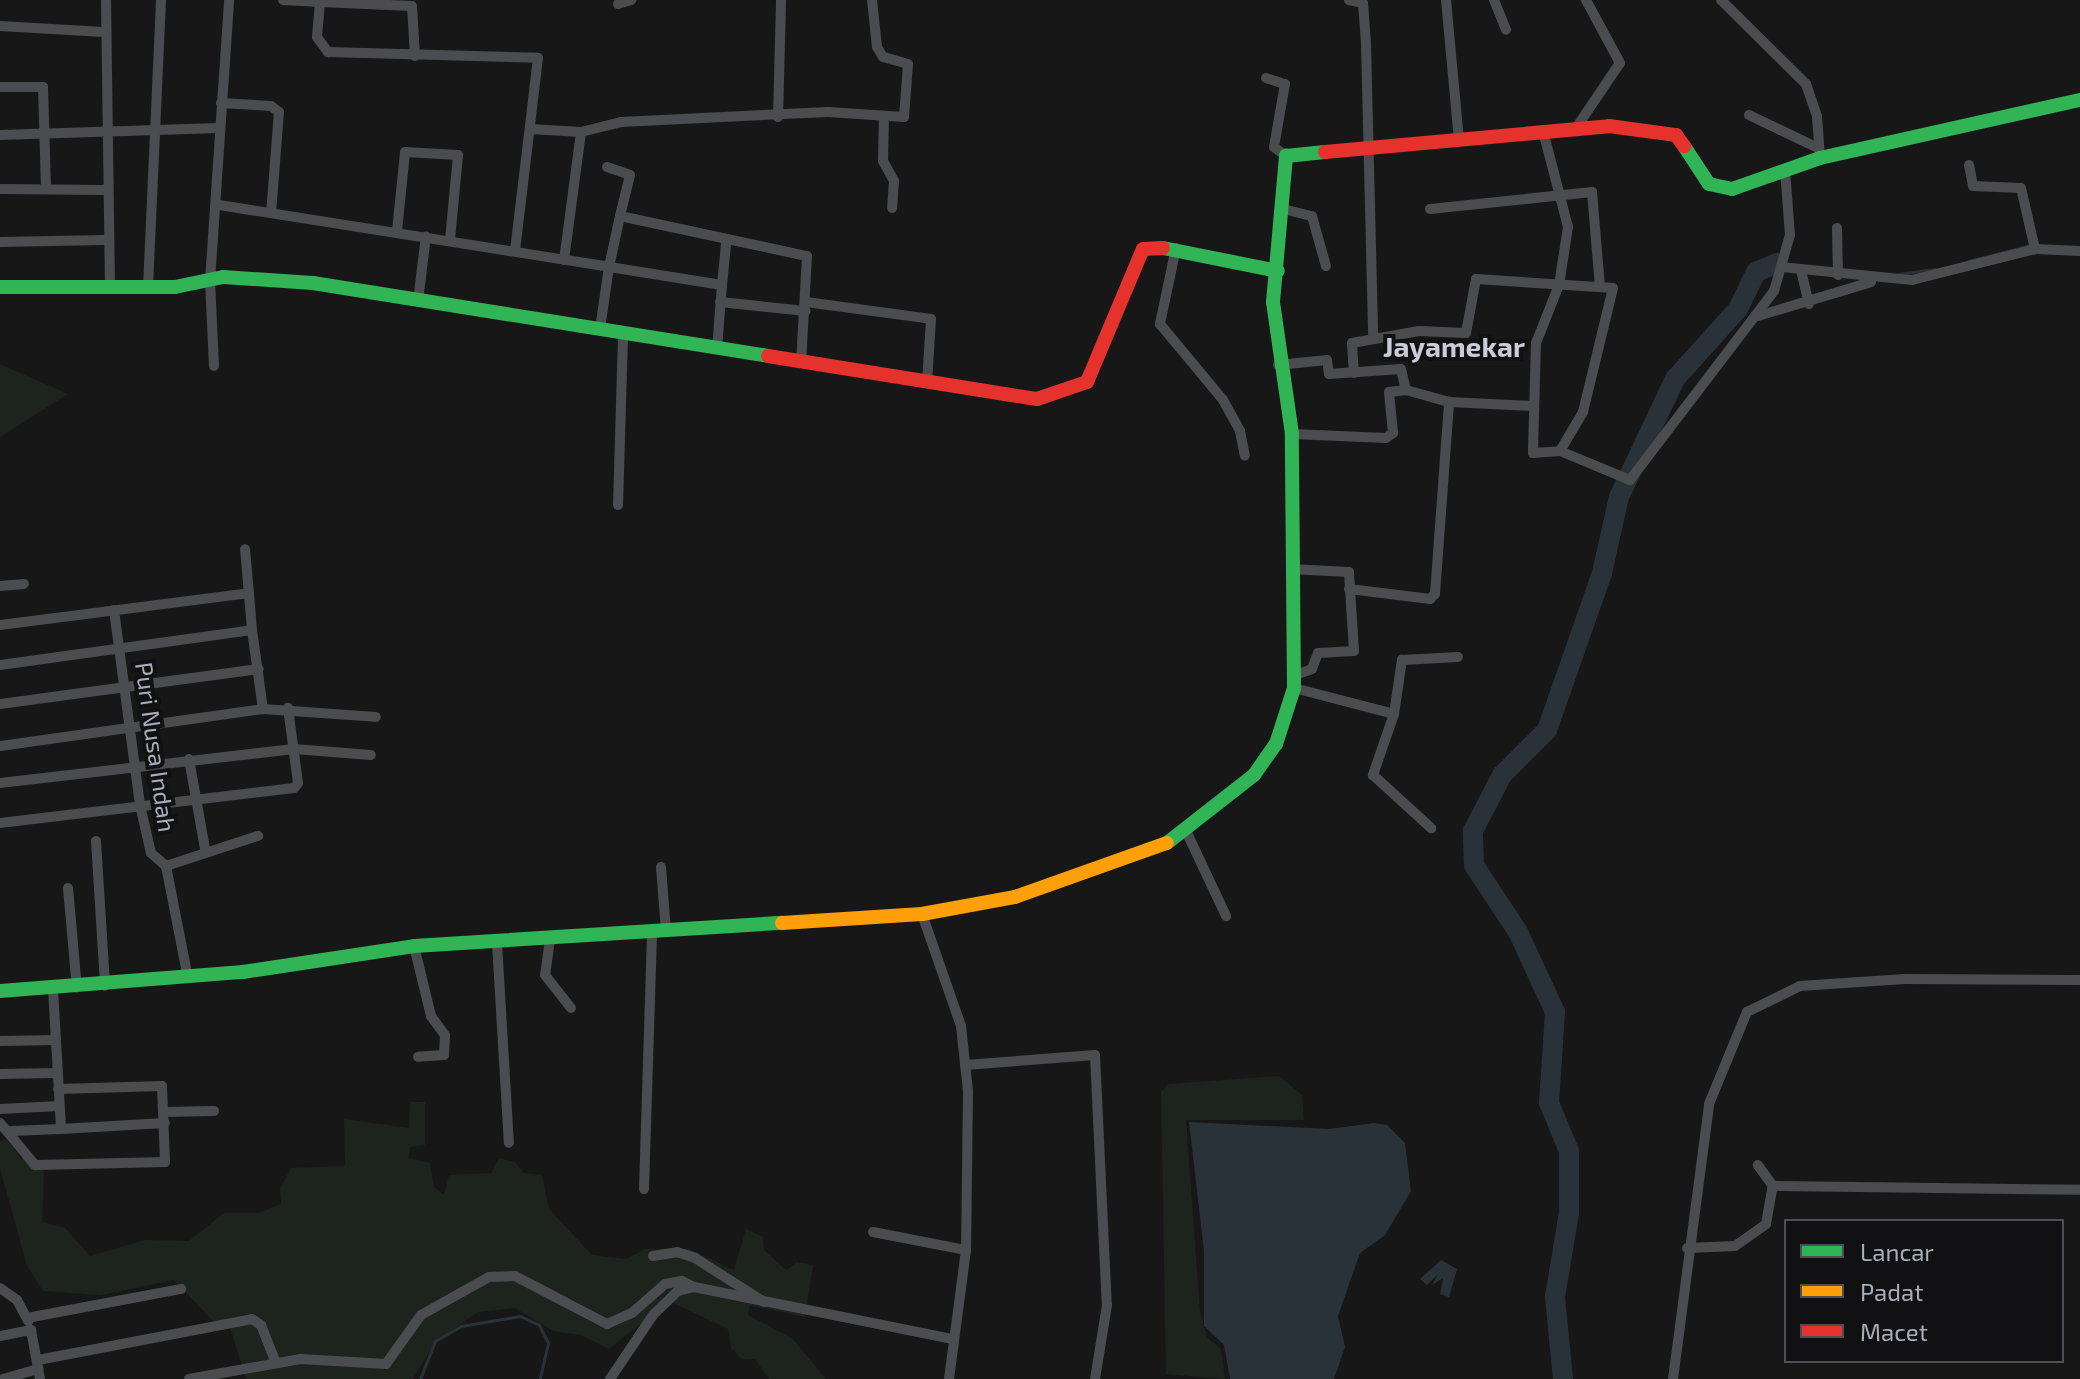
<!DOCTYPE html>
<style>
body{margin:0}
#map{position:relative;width:2080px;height:1379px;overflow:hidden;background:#171717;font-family:"Exo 2",sans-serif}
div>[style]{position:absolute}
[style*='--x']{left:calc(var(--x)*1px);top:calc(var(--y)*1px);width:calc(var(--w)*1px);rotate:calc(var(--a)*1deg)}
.green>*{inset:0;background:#1d241e}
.water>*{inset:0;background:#2a3239}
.stream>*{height:3px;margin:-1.5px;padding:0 1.5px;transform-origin:1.5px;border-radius:1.5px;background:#2a3239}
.river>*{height:20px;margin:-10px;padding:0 10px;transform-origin:10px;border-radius:10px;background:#2a3239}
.street>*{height:10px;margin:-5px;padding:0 5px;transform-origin:5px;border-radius:5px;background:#4b4c50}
.fast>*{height:14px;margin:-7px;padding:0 7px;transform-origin:7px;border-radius:7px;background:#30b455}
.slow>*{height:14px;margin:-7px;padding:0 7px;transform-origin:7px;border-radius:7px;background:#ff9f0a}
.jam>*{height:14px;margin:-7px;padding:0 7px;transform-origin:7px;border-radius:7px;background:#e5322d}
span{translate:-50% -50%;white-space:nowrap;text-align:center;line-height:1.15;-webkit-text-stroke:8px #111113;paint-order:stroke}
.street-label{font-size:24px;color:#a8adb8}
.quarter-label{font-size:28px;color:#c9ccd4;font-weight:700}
.legend{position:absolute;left:1784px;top:1219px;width:280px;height:144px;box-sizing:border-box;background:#111113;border:2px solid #4d4f55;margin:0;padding:10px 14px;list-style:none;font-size:24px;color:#a8adb8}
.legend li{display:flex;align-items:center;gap:16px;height:40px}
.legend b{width:40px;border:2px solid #4d4f55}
</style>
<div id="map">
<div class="green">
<div style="clip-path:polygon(0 364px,68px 394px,0 437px)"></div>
<div style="clip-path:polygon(1279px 1076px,1302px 1095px,1304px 1120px,1186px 1120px,1200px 1311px,1207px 1337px,1221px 1349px,1225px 1379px,1166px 1374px,1161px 1092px,1168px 1084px)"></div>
<div style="clip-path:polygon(410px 1102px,425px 1102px,425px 1145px,410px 1147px,408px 1158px,430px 1163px,434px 1187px,444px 1195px,449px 1175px,491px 1173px,499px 1158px,515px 1162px,524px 1173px,542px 1175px,549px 1209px,592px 1255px,626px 1259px,645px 1249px,689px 1249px,734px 1270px,746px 1229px,763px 1237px,764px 1250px,786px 1270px,797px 1262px,813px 1265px,805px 1317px,750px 1305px,748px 1315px,793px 1339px,826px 1379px,769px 1379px,755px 1359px,742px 1359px,731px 1348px,728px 1329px,669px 1301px,609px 1349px,581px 1335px,553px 1331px,515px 1308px,478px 1312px,436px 1341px,413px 1379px,246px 1379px,229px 1324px,215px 1323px,174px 1280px,101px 1295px,43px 1291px,27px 1266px,0 1168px,0 1142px,6px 1139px,21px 1158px,38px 1162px,44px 1171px,42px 1222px,65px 1228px,90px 1256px,145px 1240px,189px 1241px,224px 1213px,258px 1213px,281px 1204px,280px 1189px,291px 1168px,345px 1166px,344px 1119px,409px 1128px)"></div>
</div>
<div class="water">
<div style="clip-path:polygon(1189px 1122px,1329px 1129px,1374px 1123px,1387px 1125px,1405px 1143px,1411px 1191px,1385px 1235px,1360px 1253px,1338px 1316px,1345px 1347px,1334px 1379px,1230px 1379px,1224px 1345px,1204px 1326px,1204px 1251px)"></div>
<div style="clip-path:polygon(1441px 1260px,1457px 1269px,1449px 1297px,1440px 1294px,1443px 1278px,1432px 1285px,1438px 1274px,1427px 1285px,1420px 1279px)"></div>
</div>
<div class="stream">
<div style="--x:1969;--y:261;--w:64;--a:-14.5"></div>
<div style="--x:1899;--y:274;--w:36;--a:-8"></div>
<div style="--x:420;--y:1379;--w:41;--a:-68.5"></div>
<div style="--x:435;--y:1341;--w:30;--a:-30"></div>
<div style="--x:461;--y:1326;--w:60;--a:-9.6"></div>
<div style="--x:520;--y:1316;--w:21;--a:25"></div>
<div style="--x:539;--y:1325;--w:20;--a:63"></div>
<div style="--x:548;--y:1343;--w:37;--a:103"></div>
</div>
<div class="river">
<div style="--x:1563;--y:1379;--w:82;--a:-95.6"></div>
<div style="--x:1555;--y:1297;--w:86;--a:-80.6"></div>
<div style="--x:1569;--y:1212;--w:61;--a:-90"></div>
<div style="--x:1569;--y:1151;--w:52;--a:-112.6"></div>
<div style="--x:1549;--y:1103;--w:91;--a:-86.2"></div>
<div style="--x:1555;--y:1012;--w:88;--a:-114.8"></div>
<div style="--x:1518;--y:932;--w:80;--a:-123.3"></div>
<div style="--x:1474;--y:865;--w:34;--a:-92"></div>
<div style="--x:1473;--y:831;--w:63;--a:-62.6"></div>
<div style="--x:1502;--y:775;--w:64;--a:-45"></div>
<div style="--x:1547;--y:730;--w:166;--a:-70.7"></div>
<div style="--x:1602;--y:573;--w:78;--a:-77.4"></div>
<div style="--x:1619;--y:497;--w:131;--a:-64.6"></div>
<div style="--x:1675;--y:379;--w:94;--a:-48"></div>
<div style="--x:1738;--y:309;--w:41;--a:-64.1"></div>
<div style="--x:1756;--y:272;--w:23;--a:-23"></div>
</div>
<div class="street">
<div style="--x:106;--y:0;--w:289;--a:89.2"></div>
<div style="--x:283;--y:0;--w:37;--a:3"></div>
<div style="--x:320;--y:2;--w:35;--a:95"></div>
<div style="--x:317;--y:37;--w:19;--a:54"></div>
<div style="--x:328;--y:52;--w:210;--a:1.6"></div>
<div style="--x:538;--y:58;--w:193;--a:96.8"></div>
<div style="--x:1349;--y:0;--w:14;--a:12"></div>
<div style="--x:1363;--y:3;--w:40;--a:85.7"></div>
<div style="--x:1366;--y:43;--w:295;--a:88.6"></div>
<div style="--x:1446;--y:0;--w:142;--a:84.7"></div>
<div style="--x:1494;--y:0;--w:32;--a:68"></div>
<div style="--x:1721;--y:0;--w:120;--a:44.7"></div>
<div style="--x:1806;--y:84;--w:34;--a:71"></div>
<div style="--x:1817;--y:116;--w:42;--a:85.9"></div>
<div style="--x:320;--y:2;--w:92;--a:2.5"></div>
<div style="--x:412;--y:6;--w:50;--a:86.6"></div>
<div style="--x:618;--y:4;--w:14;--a:-17"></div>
<div style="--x:0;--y:26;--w:104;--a:3.3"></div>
<div style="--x:1266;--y:78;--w:20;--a:18"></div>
<div style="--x:1285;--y:84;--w:64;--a:99.9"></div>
<div style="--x:1274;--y:147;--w:15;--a:37"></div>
<div style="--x:0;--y:87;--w:43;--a:0"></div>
<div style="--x:43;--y:87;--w:101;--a:88.3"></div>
<div style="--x:221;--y:103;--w:50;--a:3.4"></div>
<div style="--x:271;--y:106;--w:10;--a:37"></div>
<div style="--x:279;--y:112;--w:101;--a:94.5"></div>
<div style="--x:1749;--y:115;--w:76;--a:25.6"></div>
<div style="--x:884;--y:116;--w:45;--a:91.3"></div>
<div style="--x:883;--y:161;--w:23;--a:61"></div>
<div style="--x:894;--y:181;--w:27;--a:94"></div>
<div style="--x:778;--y:117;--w:117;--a:-88.5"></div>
<div style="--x:1576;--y:128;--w:78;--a:-55.9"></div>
<div style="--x:1620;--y:63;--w:72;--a:-118.4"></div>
<div style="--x:530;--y:129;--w:51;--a:3.4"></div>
<div style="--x:581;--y:132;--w:41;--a:-14"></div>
<div style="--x:621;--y:122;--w:207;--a:-2.8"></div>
<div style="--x:828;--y:112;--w:76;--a:3.8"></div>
<div style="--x:904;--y:117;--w:53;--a:-85.7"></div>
<div style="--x:908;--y:64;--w:26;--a:-164"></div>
<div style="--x:883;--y:57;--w:12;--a:-121"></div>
<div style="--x:877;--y:47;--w:47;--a:-96.1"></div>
<div style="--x:1543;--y:131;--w:99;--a:75.4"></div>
<div style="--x:1568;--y:227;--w:59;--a:98.8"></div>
<div style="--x:1559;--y:285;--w:62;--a:111.6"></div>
<div style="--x:1536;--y:343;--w:110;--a:91.6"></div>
<div style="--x:1533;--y:453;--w:27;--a:-4"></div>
<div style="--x:1560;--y:451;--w:76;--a:22.5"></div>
<div style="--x:1630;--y:480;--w:238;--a:-52.7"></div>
<div style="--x:1774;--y:291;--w:58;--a:-74.1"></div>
<div style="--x:1790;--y:235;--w:65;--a:-94.4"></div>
<div style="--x:0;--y:135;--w:219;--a:-1.8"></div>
<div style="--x:1969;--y:165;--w:21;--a:79"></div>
<div style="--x:1973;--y:186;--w:48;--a:2.4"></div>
<div style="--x:2021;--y:188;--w:63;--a:77.1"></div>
<div style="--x:607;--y:167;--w:24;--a:19"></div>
<div style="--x:630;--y:175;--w:42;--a:103.7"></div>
<div style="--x:0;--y:189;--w:105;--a:0.5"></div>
<div style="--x:219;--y:205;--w:395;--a:9"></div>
<div style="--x:609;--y:267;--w:63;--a:98.3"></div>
<div style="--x:1283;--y:209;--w:30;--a:14"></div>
<div style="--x:1312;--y:216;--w:52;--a:74.4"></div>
<div style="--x:1430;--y:209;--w:163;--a:-6"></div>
<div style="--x:1592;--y:192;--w:95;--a:85.2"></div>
<div style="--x:1837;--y:228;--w:47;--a:88.8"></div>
<div style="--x:397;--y:231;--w:79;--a:-84.2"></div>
<div style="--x:405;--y:152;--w:53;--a:3.2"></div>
<div style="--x:458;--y:155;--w:85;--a:95.4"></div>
<div style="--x:0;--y:242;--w:105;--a:-1.1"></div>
<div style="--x:1176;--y:248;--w:78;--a:101.9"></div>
<div style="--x:1160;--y:324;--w:99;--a:50.3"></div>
<div style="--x:1223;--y:400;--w:35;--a:61"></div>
<div style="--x:1240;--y:431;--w:25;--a:79"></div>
<div style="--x:564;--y:260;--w:129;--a:-82.4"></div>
<div style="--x:1781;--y:267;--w:132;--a:5.7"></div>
<div style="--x:1912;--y:280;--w:127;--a:-14.1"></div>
<div style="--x:2035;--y:249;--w:45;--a:2.5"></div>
<div style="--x:1801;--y:270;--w:35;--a:77"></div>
<div style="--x:722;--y:285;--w:41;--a:-84.4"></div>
<div style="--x:148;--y:287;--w:287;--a:-87.4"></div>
<div style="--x:418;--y:301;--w:65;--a:-83"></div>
<div style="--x:720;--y:302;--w:86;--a:6"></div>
<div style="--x:806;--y:302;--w:126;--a:7.7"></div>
<div style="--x:931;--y:319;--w:64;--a:93.6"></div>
<div style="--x:1758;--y:316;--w:118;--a:-16.7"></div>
<div style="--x:717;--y:349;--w:64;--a:-85.5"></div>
<div style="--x:722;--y:285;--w:114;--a:-170.9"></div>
<div style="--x:609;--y:267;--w:52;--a:-77.8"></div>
<div style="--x:620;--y:216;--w:191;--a:12.1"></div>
<div style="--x:807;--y:256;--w:106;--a:93.2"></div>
<div style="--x:1278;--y:365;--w:49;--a:-5.8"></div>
<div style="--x:1327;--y:360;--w:14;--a:82"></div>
<div style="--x:1329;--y:374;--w:72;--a:-4"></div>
<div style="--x:1401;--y:369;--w:22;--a:77"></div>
<div style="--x:1406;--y:390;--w:45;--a:15.6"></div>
<div style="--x:1449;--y:402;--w:84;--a:2.7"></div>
<div style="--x:214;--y:366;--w:85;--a:-92.7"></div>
<div style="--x:210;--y:281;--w:282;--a:-86.1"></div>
<div style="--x:1354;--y:373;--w:30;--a:-94"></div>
<div style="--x:1352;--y:343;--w:68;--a:-10.2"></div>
<div style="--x:1419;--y:331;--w:47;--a:2.4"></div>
<div style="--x:1466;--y:333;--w:55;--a:-79.5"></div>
<div style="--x:1476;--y:279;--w:137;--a:3.8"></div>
<div style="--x:1613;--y:288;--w:128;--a:103.6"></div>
<div style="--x:1583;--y:412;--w:45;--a:120.5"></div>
<div style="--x:1292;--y:434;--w:94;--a:2.4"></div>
<div style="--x:1386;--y:438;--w:9;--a:-36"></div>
<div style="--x:1393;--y:433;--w:41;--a:-95.6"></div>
<div style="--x:1389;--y:392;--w:17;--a:-7"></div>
<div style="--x:618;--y:505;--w:169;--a:-88.3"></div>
<div style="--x:1291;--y:569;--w:58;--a:3"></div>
<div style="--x:1349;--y:572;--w:79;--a:86.4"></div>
<div style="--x:1354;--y:651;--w:36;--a:177"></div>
<div style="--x:1318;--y:653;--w:17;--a:111"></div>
<div style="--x:1312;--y:669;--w:20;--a:160"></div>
<div style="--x:0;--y:586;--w:24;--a:-5"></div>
<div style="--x:1349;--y:589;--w:82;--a:7"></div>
<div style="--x:1430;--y:599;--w:7;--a:-45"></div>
<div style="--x:1435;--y:594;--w:193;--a:-85.8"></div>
<div style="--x:114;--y:610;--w:197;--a:82.4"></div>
<div style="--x:140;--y:805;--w:49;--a:77.1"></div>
<div style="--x:151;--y:853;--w:20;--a:41"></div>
<div style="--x:166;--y:866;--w:114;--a:78.9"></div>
<div style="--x:0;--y:625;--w:251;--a:-7.3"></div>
<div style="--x:252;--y:630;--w:80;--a:82.1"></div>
<div style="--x:0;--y:665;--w:254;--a:-7.9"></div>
<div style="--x:252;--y:630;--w:81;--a:-94.9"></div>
<div style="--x:1294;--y:688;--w:103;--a:14.6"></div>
<div style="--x:1394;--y:714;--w:65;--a:109"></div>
<div style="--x:1373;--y:775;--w:79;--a:42.4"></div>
<div style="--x:0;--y:704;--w:261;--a:-7.7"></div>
<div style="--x:1394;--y:714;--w:55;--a:-81.6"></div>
<div style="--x:1402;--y:660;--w:56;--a:-3.1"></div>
<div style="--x:0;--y:746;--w:266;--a:-8"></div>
<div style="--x:263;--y:709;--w:113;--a:4"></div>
<div style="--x:189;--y:759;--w:91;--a:79.9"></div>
<div style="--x:0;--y:783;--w:296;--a:-6.6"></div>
<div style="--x:294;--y:749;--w:77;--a:4.5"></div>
<div style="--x:0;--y:823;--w:296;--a:-6.8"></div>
<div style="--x:294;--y:788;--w:6;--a:-51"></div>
<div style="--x:298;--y:783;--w:76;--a:-97.6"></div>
<div style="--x:1187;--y:833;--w:92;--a:64.8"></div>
<div style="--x:96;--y:841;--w:145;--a:86.4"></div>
<div style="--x:166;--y:866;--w:97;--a:-18.1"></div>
<div style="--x:661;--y:867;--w:63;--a:85.5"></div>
<div style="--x:68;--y:888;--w:100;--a:84.9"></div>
<div style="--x:922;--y:914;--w:119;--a:70.8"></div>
<div style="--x:961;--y:1026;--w:65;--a:83.9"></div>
<div style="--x:968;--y:1091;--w:159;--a:90.7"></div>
<div style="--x:966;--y:1250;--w:130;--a:97.5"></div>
<div style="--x:550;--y:940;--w:35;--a:98"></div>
<div style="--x:545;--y:975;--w:42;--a:51.8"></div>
<div style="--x:497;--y:943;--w:200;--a:86.6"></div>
<div style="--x:414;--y:946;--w:72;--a:76.3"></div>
<div style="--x:431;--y:1016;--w:24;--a:54"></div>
<div style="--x:445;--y:1035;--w:20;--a:93"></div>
<div style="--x:444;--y:1055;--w:26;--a:176"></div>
<div style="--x:53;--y:989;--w:140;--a:86.7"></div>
<div style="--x:61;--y:1129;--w:104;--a:-3.3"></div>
<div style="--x:0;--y:1041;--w:56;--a:-1"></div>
<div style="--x:965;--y:1065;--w:130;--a:-4.4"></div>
<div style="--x:1095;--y:1055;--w:250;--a:87.3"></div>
<div style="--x:1107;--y:1305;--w:75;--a:99.2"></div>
<div style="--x:0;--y:1074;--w:57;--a:-1"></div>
<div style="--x:0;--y:1109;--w:59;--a:-2.9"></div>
<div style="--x:165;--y:1112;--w:49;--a:-1.2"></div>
<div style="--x:0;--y:1123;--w:55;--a:50.2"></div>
<div style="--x:35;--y:1165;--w:130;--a:-1.3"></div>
<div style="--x:165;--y:1162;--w:76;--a:-92.3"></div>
<div style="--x:162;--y:1086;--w:104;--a:178.3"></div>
<div style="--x:10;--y:1131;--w:51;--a:-2.2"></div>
<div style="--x:1773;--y:1186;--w:307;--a:0.7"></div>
<div style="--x:644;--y:1189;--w:258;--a:-88.2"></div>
<div style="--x:873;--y:1232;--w:95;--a:11"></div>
<div style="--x:1687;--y:1248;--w:48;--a:-2.4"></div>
<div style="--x:1735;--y:1246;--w:38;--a:-35"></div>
<div style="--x:1766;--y:1224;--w:39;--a:-80"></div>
<div style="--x:1773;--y:1186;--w:26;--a:-126"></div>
<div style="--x:653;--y:1256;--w:24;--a:-9"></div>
<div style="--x:677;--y:1252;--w:19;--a:18"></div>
<div style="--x:695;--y:1258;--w:82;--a:32.5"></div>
<div style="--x:0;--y:1288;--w:21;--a:35"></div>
<div style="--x:17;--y:1300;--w:24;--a:62"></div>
<div style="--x:27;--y:1318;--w:157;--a:-10.7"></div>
<div style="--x:0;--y:1336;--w:32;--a:-11"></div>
<div style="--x:31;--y:1330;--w:50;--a:79.6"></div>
<div style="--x:38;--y:1360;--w:218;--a:-10.8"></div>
<div style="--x:252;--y:1319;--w:11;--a:34"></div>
<div style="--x:261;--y:1325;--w:41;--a:68.5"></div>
<div style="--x:3;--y:1379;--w:37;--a:-16"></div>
<div style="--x:189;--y:1379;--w:113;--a:-10.2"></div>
<div style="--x:300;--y:1359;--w:86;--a:3.3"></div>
<div style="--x:386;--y:1364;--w:60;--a:-54.5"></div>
<div style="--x:421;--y:1315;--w:78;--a:-29.2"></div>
<div style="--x:489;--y:1277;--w:26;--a:-2"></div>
<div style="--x:515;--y:1276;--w:104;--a:27.6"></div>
<div style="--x:607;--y:1324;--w:27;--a:-24"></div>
<div style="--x:632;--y:1313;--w:44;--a:-41.3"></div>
<div style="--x:665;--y:1284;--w:17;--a:-10"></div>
<div style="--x:682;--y:1281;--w:13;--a:27"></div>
<div style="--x:610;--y:1379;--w:77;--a:-56.1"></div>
<div style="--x:653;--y:1315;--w:35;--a:-44"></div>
<div style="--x:678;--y:1291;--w:16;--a:-14"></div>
<div style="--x:694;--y:1287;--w:264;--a:11.4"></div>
<div style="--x:1673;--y:1379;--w:277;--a:-82.5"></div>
<div style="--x:1709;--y:1104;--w:100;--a:-67.6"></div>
<div style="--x:1747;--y:1012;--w:59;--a:-26.1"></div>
<div style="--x:1800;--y:986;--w:105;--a:-3.8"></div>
<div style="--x:1905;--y:979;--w:175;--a:0.3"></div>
</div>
<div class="fast">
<div style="--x:1684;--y:146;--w:45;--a:56.7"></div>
<div style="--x:1709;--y:184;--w:24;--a:12"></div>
<div style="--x:1732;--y:189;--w:93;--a:-19.4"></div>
<div style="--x:1820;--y:158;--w:266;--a:-12.6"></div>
<div style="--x:1163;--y:248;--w:117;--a:11.3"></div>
<div style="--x:0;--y:287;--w:175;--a:0"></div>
<div style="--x:175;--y:287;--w:49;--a:-11.8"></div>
<div style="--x:223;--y:277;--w:90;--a:3.8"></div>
<div style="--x:313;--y:283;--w:461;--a:9.1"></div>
<div style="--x:1167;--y:843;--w:110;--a:-38"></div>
<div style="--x:1254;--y:775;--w:38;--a:-55"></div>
<div style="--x:1276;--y:744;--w:59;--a:-72.2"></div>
<div style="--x:1294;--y:688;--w:254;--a:-90.5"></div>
<div style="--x:1292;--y:434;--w:133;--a:-98.2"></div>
<div style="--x:1273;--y:302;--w:147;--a:-84.9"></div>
<div style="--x:1286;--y:156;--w:39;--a:-6"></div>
<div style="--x:0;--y:991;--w:244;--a:-4.5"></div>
<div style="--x:243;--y:972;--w:173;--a:-8.6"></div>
<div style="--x:414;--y:946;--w:369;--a:-3.6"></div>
</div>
<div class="slow">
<div style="--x:782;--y:923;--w:140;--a:-3.7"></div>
<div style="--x:922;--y:914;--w:95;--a:-10.4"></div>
<div style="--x:1015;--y:897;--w:161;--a:-19.6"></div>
</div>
<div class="jam">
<div style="--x:1325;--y:152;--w:285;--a:-5.2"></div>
<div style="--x:1609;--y:126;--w:68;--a:7.7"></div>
<div style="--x:1676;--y:135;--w:14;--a:54"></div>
<div style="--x:768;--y:356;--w:272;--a:9.1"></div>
<div style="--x:1037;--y:399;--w:53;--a:-18.8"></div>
<div style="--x:1087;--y:382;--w:144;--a:-67.2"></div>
<div style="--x:1143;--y:249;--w:20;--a:-3"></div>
</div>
<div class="street-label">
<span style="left:156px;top:747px;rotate:82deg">Puri Nusa Indah</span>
</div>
<div class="quarter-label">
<span style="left:1454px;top:346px">Jayamekar</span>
</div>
<ul class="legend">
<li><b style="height:10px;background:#30b455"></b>Lancar</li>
<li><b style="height:10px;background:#ff9f0a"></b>Padat</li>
<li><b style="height:10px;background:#e5322d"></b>Macet</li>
</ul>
</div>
